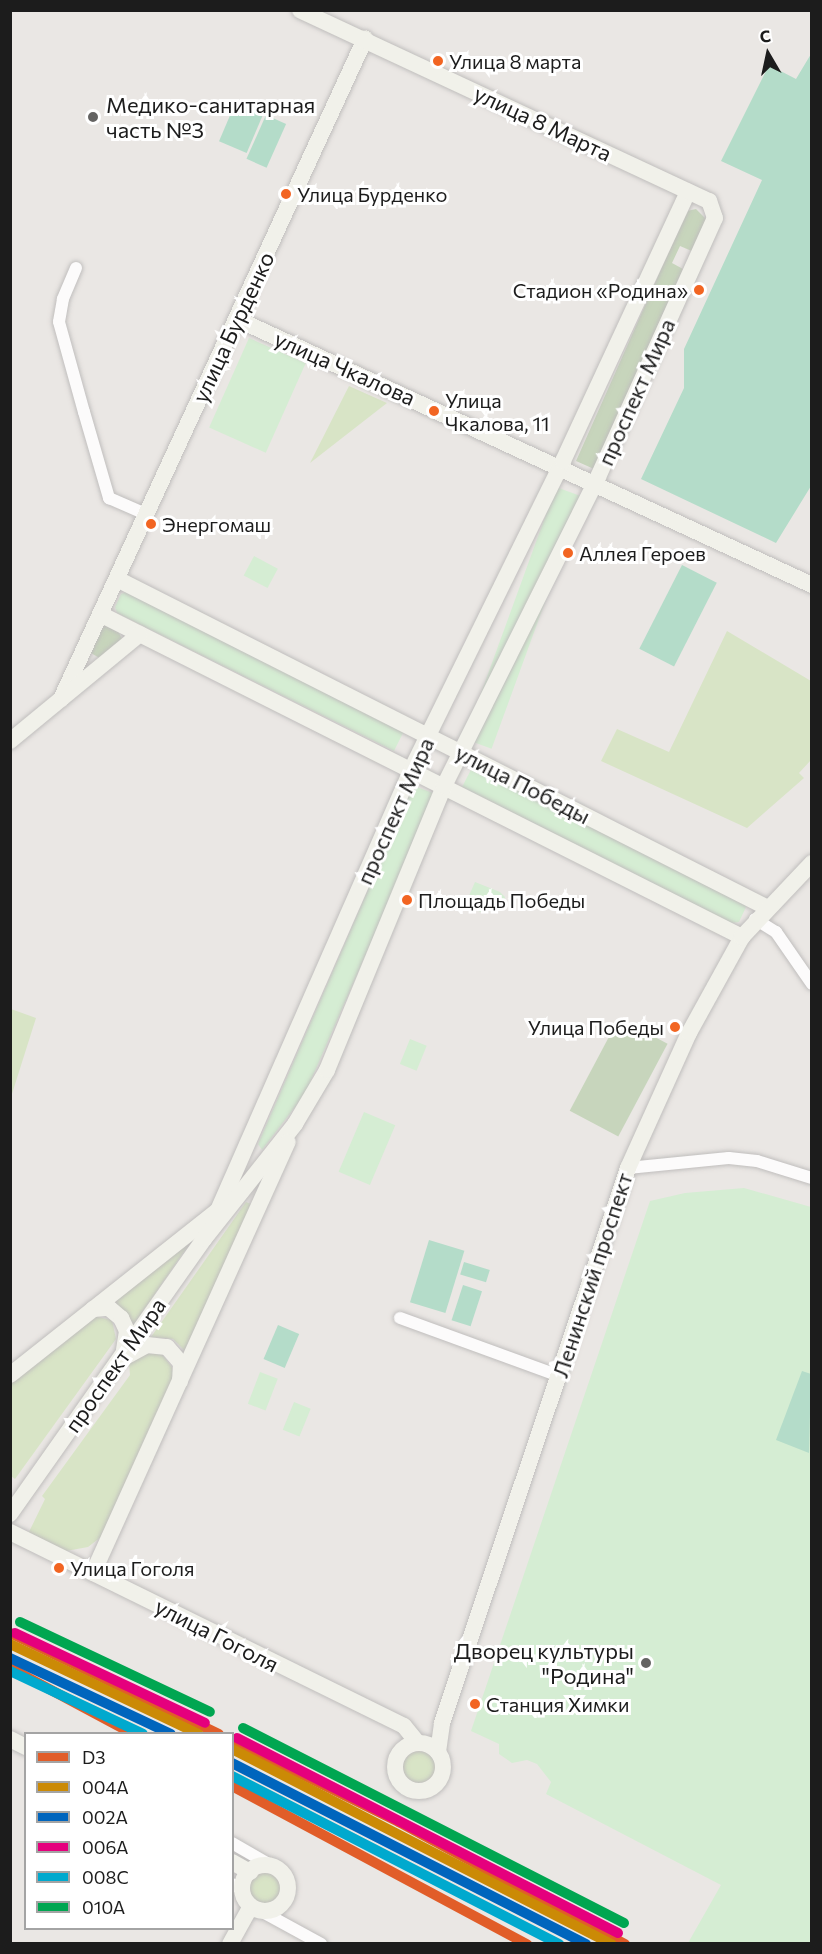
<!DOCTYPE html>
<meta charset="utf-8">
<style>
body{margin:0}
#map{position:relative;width:822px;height:1954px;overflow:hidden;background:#eae7e4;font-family:Commissioner,sans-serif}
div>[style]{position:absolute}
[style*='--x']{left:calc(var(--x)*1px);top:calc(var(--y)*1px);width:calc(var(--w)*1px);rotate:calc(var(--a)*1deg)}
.grass>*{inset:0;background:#d8e4c6}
.round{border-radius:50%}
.forest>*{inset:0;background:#c7d5bc;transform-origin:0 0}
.park>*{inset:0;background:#d5edd3;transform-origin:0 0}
.pitch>*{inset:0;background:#b4dcc9;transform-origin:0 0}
.roads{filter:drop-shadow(0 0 2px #c0bebd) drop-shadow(0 0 2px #c0bebd)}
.street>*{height:12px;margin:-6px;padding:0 6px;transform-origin:6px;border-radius:6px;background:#fcfbfb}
.secondary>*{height:16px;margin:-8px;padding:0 8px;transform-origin:8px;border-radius:8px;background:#f1f1ea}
.secondary>.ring{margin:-8px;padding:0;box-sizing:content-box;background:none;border:16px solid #f1f1ea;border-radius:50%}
.rail-1>*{height:10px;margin:-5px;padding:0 5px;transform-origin:5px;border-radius:5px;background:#e15d29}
.rail-2>*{height:10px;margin:-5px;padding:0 5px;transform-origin:5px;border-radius:5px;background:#cb8a06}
.rail-3>*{height:10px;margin:-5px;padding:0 5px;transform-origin:5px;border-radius:5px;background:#0065bd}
.rail-4>*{height:10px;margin:-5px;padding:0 5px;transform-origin:5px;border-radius:5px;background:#e5007d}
.rail-5>*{height:10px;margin:-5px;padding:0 5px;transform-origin:5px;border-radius:5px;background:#00a9ce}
.rail-6>*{height:10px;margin:-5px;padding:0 5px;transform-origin:5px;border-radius:5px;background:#00a651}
.dots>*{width:16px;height:16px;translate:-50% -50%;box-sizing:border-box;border:3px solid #fff;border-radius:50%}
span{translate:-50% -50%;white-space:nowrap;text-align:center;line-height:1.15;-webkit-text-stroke:6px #fff;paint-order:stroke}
.bus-label{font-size:20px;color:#1c1c1c}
.left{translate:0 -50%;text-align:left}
.right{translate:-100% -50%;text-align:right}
.poi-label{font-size:22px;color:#1c1c1c}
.street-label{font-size:22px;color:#1c1c1c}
.frame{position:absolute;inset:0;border:12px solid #1c1c1c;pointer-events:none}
.legend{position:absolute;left:24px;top:1732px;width:210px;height:198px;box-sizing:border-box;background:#fff;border:2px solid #a4a4a4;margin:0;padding:8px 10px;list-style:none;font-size:18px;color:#1c1c1c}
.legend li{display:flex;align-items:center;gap:12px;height:30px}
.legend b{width:30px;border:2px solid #a4a4a4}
.north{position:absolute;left:738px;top:24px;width:60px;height:60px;-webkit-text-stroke:4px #fff;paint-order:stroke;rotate:351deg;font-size:16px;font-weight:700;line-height:24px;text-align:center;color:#1c1c1c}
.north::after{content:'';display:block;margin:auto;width:21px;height:27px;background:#1c1c1c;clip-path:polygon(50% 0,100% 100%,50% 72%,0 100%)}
</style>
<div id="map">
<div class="grass">
<div style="clip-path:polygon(349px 386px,387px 403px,310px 463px)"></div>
<div style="clip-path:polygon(727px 631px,811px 681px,811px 760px,799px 773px,804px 778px,747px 828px,601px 761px,617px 729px,669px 752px)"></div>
<div style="clip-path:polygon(11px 1009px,36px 1018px,11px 1097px,10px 1009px)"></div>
<div style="clip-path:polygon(246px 1202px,251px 1204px,186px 1352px,173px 1339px,151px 1337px)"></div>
<div style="clip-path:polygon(194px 1237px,132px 1327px,101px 1305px)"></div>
<div style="clip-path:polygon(93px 1316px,112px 1320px,116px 1339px,15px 1479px,11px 1476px,10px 1383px)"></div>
<div style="clip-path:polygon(145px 1353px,162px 1354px,176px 1373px,101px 1537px,88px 1547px,66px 1551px,28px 1534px,45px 1499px,42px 1496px,130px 1375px,129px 1363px)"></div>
<div class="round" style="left:403px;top:1751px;width:32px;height:32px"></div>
<div class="round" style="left:248px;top:1870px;width:36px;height:36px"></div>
</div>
<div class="forest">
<div style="clip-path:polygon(696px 209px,708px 221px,694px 252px,680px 246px,672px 263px,683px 269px,594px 469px,576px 461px,687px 211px)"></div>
<div style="clip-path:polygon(104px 625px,117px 629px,123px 641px,101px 659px,91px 653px)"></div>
<div style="left:619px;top:1018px;width:55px;height:105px;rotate:28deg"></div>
</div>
<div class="park">
<div style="left:249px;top:338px;width:62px;height:98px;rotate:24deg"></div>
<div style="left:556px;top:487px;width:29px;height:268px;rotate:20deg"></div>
<div style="left:254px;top:556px;width:27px;height:22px;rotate:28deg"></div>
<div style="clip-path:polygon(128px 591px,405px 729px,394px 751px,117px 613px,115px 607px,121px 594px)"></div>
<div style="clip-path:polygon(474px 764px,742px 900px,746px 907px,739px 922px,731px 923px,462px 787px)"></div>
<div style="clip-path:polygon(417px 787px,433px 793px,433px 800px,305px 1094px,262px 1150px,258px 1144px,409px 795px)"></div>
<div style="clip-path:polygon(475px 882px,500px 892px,505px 897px,504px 906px,483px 913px,465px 905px)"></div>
<div style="left:410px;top:1039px;width:18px;height:27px;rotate:22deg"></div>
<div style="left:364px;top:1112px;width:34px;height:65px;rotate:23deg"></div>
<div style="clip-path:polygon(744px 1188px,811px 1207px,811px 1943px,688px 1943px,721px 1885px,546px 1794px,551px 1782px,537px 1764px,527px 1760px,512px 1763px,499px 1754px,499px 1744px,471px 1731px,650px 1201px,685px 1193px)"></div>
<div style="left:260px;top:1372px;width:19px;height:34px;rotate:21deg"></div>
<div style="left:294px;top:1402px;width:18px;height:30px;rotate:22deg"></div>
</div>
<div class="pitch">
<div style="clip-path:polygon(811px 54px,811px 486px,776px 543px,641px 479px,684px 388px,684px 349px,762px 180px,721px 161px,769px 65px,796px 79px)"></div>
<div style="left:237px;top:99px;width:30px;height:46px;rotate:23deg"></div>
<div style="left:266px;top:115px;width:22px;height:48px;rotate:24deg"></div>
<div style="left:682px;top:565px;width:39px;height:94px;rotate:27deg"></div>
<div style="left:429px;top:1240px;width:37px;height:65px;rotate:17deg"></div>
<div style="left:464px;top:1262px;width:27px;height:13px;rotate:17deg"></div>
<div style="left:463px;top:1285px;width:20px;height:37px;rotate:18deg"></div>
<div style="left:278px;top:1325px;width:23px;height:37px;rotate:23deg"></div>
<div style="clip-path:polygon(802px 1371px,811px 1374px,809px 1453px,776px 1440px)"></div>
</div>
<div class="roads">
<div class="street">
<div style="--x:76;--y:268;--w:34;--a:113"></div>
<div style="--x:63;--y:299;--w:23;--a:100"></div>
<div style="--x:59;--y:322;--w:93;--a:74.5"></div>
<div style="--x:84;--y:412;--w:90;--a:73.8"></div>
<div style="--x:109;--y:498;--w:40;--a:23.4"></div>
<div style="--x:755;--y:919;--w:25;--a:32"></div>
<div style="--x:776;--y:932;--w:63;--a:55.3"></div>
<div style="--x:628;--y:1168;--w:101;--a:-5.7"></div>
<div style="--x:729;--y:1158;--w:28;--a:6"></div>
<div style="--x:757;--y:1161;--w:58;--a:17.2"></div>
<div style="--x:400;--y:1318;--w:169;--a:20"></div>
<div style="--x:232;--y:1843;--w:46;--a:29.9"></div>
<div style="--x:232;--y:1884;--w:13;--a:29"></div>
<div style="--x:259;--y:1910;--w:71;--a:28.7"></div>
</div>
<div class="secondary">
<div style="--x:237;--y:319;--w:634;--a:24.83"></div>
<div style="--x:117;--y:579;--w:729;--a:26.81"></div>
<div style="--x:100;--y:614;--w:719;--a:26.71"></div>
<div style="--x:61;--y:699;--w:727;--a:-65.27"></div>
<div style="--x:10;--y:741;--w:168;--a:-39.5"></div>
<div style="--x:216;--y:1215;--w:486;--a:-66.3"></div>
<div style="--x:411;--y:770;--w:344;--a:-63.8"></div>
<div style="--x:563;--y:461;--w:297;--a:-65.1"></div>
<div style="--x:93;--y:1309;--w:16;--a:-4"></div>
<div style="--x:109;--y:1308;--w:16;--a:40"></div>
<div style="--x:121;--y:1318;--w:14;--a:65"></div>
<div style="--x:127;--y:1331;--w:19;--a:99"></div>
<div style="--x:125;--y:1357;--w:25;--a:-29"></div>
<div style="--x:147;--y:1345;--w:20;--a:6"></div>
<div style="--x:167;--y:1347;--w:21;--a:49"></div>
<div style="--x:181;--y:1363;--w:18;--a:93"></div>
<div style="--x:10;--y:1375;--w:265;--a:-38.4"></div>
<div style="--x:10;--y:1514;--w:337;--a:-54.8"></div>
<div style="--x:204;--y:1239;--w:147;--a:-51.6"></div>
<div style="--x:295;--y:1124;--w:63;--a:-59.3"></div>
<div style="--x:327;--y:1070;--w:307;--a:-67.6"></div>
<div style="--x:444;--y:786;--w:345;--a:-63.5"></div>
<div style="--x:598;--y:477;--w:284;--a:-65.7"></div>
<div style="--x:715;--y:218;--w:18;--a:-109"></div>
<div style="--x:709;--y:201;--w:451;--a:-155"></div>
<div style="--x:10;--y:1532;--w:439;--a:26.2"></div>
<div style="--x:404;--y:1726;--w:22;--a:51"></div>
<div style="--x:93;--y:1573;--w:473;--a:-65.7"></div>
<div style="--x:10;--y:1739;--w:18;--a:27"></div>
<div class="ring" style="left:395px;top:1743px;width:32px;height:32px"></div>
<div style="--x:438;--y:1752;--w:29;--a:-82"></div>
<div style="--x:442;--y:1723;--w:585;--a:-71.47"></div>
<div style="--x:628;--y:1168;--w:148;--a:-65.7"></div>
<div style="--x:689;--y:1033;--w:110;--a:-61.1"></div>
<div style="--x:742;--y:937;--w:102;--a:-46.6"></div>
<div style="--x:232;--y:1862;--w:21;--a:29"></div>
<div class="ring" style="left:242px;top:1865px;width:30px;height:30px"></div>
<div style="--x:230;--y:1944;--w:43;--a:-61.1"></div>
</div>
</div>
<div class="rail-1">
<div style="--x:10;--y:1633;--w:232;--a:25.8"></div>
<div style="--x:10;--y:1668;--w:140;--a:28.2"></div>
<div style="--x:232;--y:1740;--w:186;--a:26.2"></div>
<div style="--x:399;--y:1822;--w:257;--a:28.4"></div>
<div style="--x:232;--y:1786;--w:335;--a:28.2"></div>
</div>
<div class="rail-2">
<div style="--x:10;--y:1644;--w:209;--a:25.5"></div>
<div style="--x:232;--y:1749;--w:427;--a:27.2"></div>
</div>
<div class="rail-3">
<div style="--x:10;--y:1658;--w:178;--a:25.3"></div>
<div style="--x:232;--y:1763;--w:398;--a:27.1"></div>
</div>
<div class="rail-4">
<div style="--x:15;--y:1633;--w:210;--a:25.3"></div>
<div style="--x:237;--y:1738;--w:428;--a:27.1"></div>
</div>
<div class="rail-5">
<div style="--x:10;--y:1671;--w:147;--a:25.3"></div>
<div style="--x:232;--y:1776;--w:368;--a:27.2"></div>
</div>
<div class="rail-6">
<div style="--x:20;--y:1622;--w:210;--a:25.3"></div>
<div style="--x:243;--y:1728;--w:428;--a:27.1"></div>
</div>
<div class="dots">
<div style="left:438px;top:61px;background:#f26522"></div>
<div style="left:93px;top:117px;background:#646362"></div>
<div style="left:286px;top:194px;background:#f26522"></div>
<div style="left:699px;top:290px;background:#f26522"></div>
<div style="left:434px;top:411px;background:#f26522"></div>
<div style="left:151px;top:524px;background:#f26522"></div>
<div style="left:568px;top:553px;background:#f26522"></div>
<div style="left:407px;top:900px;background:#f26522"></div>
<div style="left:675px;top:1027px;background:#f26522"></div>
<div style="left:59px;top:1568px;background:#f26522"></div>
<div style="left:646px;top:1663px;background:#646362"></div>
<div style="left:475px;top:1704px;background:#f26522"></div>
</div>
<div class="bus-label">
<span class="left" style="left:449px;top:61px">Улица 8 марта</span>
<span class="left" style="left:297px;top:194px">Улица Бурденко</span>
<span class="right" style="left:688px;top:290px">Стадион «Родина»</span>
<span class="left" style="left:445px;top:412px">Улица<br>Чкалова, 11</span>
<span class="left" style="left:162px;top:524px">Энергомаш</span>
<span class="left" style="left:579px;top:553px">Аллея Героев</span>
<span class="left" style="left:418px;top:900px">Площадь Победы</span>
<span class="right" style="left:664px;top:1027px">Улица Победы</span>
<span class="left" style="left:70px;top:1568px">Улица Гоголя</span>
<span class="left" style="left:486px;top:1704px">Станция Химки</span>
</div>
<div class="poi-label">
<span class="left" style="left:106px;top:117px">Медико-санитарная<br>часть №3</span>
<span class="right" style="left:634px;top:1663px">Дворец культуры<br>"Родина"</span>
</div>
<div class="street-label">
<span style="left:543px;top:123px;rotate:25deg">улица 8 Марта</span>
<span style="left:233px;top:327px;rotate:-65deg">улица Бурденко</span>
<span style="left:345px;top:368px;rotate:24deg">улица Чкалова</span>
<span style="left:636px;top:392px;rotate:-66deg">проспект Мира</span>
<span style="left:523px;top:784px;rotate:27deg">улица Победы</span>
<span style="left:395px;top:811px;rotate:-66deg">проспект Мира</span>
<span style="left:592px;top:1275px;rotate:-72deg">Ленинский проспект</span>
<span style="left:115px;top:1365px;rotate:-55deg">проспект Мира</span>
<span style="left:217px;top:1635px;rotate:27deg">улица Гоголя</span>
</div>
<div class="frame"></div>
<ul class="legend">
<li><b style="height:8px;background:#e15d29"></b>D3</li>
<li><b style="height:8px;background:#cb8a06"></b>004А</li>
<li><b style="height:8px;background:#0065bd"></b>002А</li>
<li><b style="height:8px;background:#e5007d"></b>006А</li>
<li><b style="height:8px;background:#00a9ce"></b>008С</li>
<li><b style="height:8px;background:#00a651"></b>010А</li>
</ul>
<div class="north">С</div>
</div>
